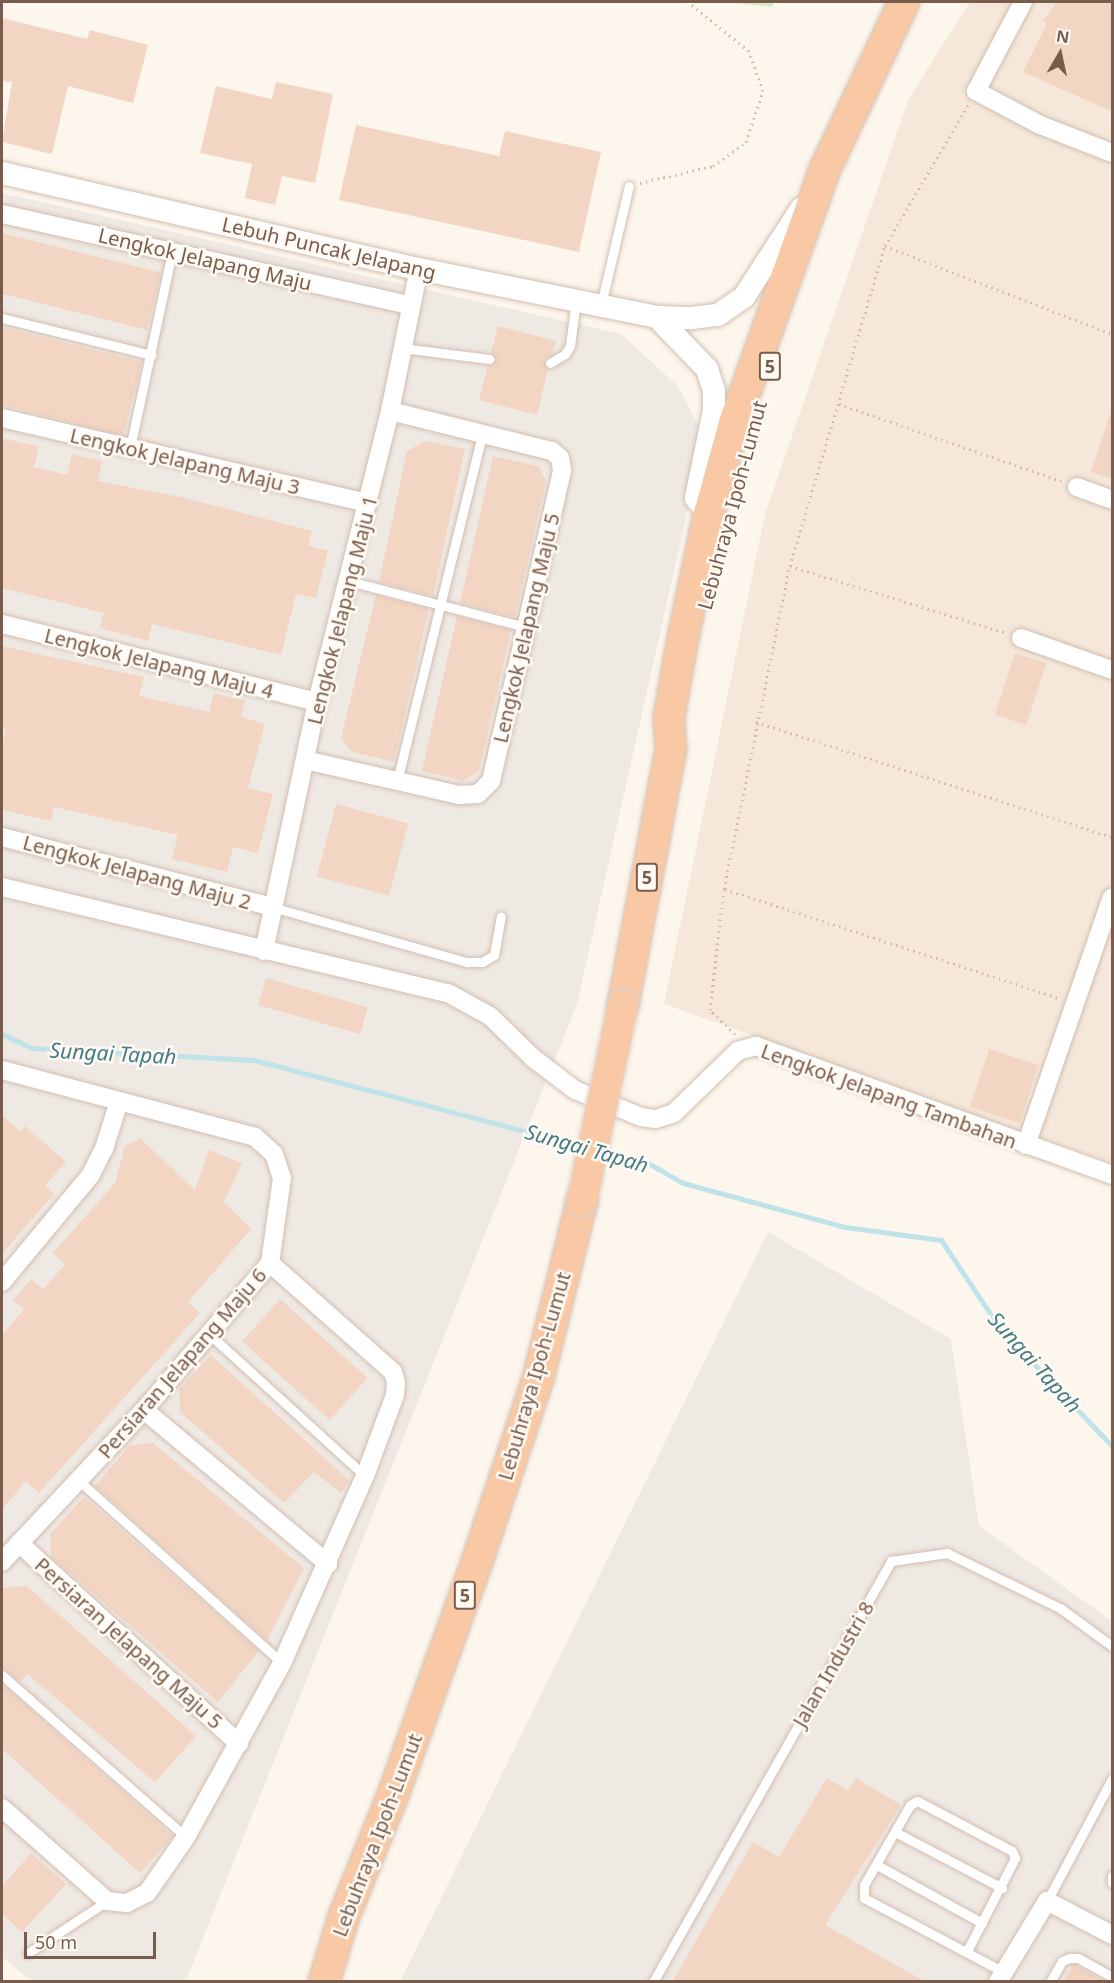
<!DOCTYPE html>
<style>
body{margin:0}
#map{position:relative;width:1114px;height:1983px;overflow:hidden;background:#fdf6ec;font-family:"Noto Sans",sans-serif}
div>[style]{position:absolute}
[style*='--x']{left:calc(var(--x)*1px);top:calc(var(--y)*1px);width:calc(var(--w)*1px);rotate:calc(var(--a)*1deg)}
.residential>*{inset:0;background:#f5e8da}
.industrial>*{inset:0;background:#efe9e4}
.green>*{inset:0;background:#d8ecc9}
.stream>*{height:5px;margin:-2.5px;padding:0 2.5px;transform-origin:2.5px;border-radius:2.5px;background:#bfe3e8}
.building>*{inset:0;background:#f3d5c3;transform-origin:0 0}
.path>*{height:3px;margin-top:-1.5px;transform-origin:0;background:repeating-linear-gradient(90deg,#d9b8a5 0 1.5px,transparent 0 6px)}
.roads{filter:drop-shadow(0 0 2px #d1beb0) drop-shadow(0 0 2px #d1beb0)}
.service>*{height:9px;margin:-4.5px;padding:0 4.5px;transform-origin:4.5px;border-radius:4.5px;background:#fff}
.minor>*{height:18px;margin:-9px;padding:0 9px;transform-origin:9px;border-radius:9px;background:#fff}
.tertiary>*{height:22px;margin:-11px;padding:0 11px;transform-origin:11px;border-radius:11px;background:#fff}
.trunk>*{height:30px;margin:-15px;padding:0 15px;transform-origin:15px;border-radius:15px;background:#f9c8a4}
.bridges{filter:drop-shadow(0 0 2px #dad1cd) drop-shadow(0 0 2px #dad1cd)}
.trunk-bridge>*{height:30px;margin:-15px;padding:0 15px;transform-origin:15px;border-radius:15px;background:#f9c8a4}
span{translate:-50% -50%;white-space:nowrap;text-align:center;line-height:1.15;-webkit-text-stroke:5px #fffaf3;paint-order:stroke}
.shield-label span{padding:2px 4px;background:#fffaf3;border:2px solid;border-radius:4px;-webkit-text-stroke-width:0}
.shield-label{font-size:18px;color:#7a5c4d;font-weight:700}
.street-label{font-size:20px;color:#7a5c4d}
.water-label{font-size:21px;color:#437c86;font-style:italic}
.frame{position:absolute;inset:0;border:3px solid #7a5c4d;pointer-events:none}
.north{position:absolute;left:1030px;top:24px;width:60px;height:60px;-webkit-text-stroke:4px #fffaf3;paint-order:stroke;rotate:9deg;font-size:16px;font-weight:700;line-height:24px;text-align:center;color:#7a5c4d}
.north::after{content:'';display:block;margin:auto;width:21px;height:27px;background:#7a5c4d;clip-path:polygon(50% 0,100% 100%,50% 72%,0 100%)}
.scale{position:absolute;left:24px;top:1932px;width:132px;height:27px;box-sizing:border-box;border:3px solid #7a5c4d;border-top:0;padding-left:8px;font-size:18px;line-height:21px;white-space:nowrap;color:#7a5c4d;-webkit-text-stroke:4px #fffaf3;paint-order:stroke}
</style>
<div id="map">
<div class="residential">
<div style="clip-path:polygon(970px 2px,1112px 2px,1112px 1163px,664px 1004px,765px 514px,909px 98px)"></div>
</div>
<div class="industrial">
<div style="clip-path:polygon(2px 193px,621px 334px,678px 386px,704px 437px,577px 1004px,186px 1981px,32px 1981px,2px 1957px)"></div>
<div style="clip-path:polygon(768px 1232px,951px 1339px,979px 1526px,1112px 1621px,1112px 1981px,400px 1982px)"></div>
</div>
<div class="green">
<div style="clip-path:polygon(725px 2px,775px 2px,771px 7px)"></div>
</div>
<div class="stream">
<div style="--x:2;--y:1034;--w:33;--a:25"></div>
<div style="--x:32;--y:1048;--w:222;--a:3.1"></div>
<div style="--x:254;--y:1060;--w:342;--a:14.7"></div>
<div style="--x:603;--y:1152;--w:46;--a:13.7"></div>
<div style="--x:648;--y:1163;--w:40;--a:29.7"></div>
<div style="--x:683;--y:1183;--w:168;--a:15.2"></div>
<div style="--x:845;--y:1227;--w:97;--a:7.7"></div>
<div style="--x:941;--y:1240;--w:105;--a:56.3"></div>
<div style="--x:999;--y:1327;--w:164;--a:46.5"></div>
</div>
<div class="building">
<div style="clip-path:polygon(1057px 2px,1113px 2px,1113px 112px,1023px 72px,1047px 24px,1043px 21px)"></div>
<div style="clip-path:polygon(2px 18px,87px 39px,90px 30px,148px 45px,133px 103px,68px 86px,52px 154px,2px 142px,12px 82px,2px 81px)"></div>
<div style="clip-path:polygon(276px 82px,333px 94px,315px 183px,282px 176px,275px 205px,245px 198px,252px 164px,200px 153px,216px 86px,272px 99px)"></div>
<div style="clip-path:polygon(356px 125px,499px 156px,505px 131px,601px 152px,579px 252px,339px 200px)"></div>
<div style="left:2px;top:233px;width:164px;height:59px;rotate:14deg"></div>
<div style="clip-path:polygon(498px 326px,556px 341px,552px 354px,544px 360px,548px 369px,537px 415px,479px 400px,488px 366px,496px 360px,491px 353px)"></div>
<div style="left:2px;top:327px;width:144px;height:76px;rotate:14deg"></div>
<div style="clip-path:polygon(1110px 414px,1113px 414px,1113px 479px,1091px 472px)"></div>
<div style="clip-path:polygon(2px 438px,39px 447px,34px 467px,67px 475px,72px 454px,102px 461px,98px 481px,185px 498px,312px 531px,308px 546px,328px 551px,316px 598px,296px 594px,281px 655px,152px 624px,148px 641px,100px 628px,104px 613px,2px 588px)"></div>
<div style="clip-path:polygon(425px 441px,465px 449px,433px 596px,379px 582px,407px 451px)"></div>
<div style="clip-path:polygon(493px 456px,538px 466px,546px 481px,515px 617px,460px 603px)"></div>
<div style="clip-path:polygon(376px 595px,429px 609px,394px 762px,352px 752px,341px 738px)"></div>
<div style="clip-path:polygon(457px 616px,511px 630px,479px 771px,463px 781px,422px 771px)"></div>
<div style="clip-path:polygon(2px 646px,144px 677px,139px 696px,209px 712px,214px 693px,245px 701px,241px 717px,265px 724px,248px 788px,273px 794px,258px 853px,233px 847px,227px 872px,172px 859px,178px 835px,54px 807px,51px 821px,2px 810px,2px 748px,6px 728px,2px 727px)"></div>
<div style="left:1015px;top:653px;width:33px;height:65px;rotate:18deg"></div>
<div style="left:336px;top:804px;width:75px;height:75px;rotate:15deg"></div>
<div style="left:266px;top:978px;width:106px;height:28px;rotate:16deg"></div>
<div style="left:989px;top:1049px;width:52px;height:61px;rotate:18deg"></div>
<div style="clip-path:polygon(2px 1115px,20px 1131px,25px 1126px,66px 1162px,45px 1185px,54px 1194px,2px 1254px)"></div>
<div style="clip-path:polygon(140px 1138px,195px 1190px,209px 1150px,242px 1163px,224px 1202px,251px 1229px,188px 1302px,200px 1313px,39px 1493px,26px 1481px,2px 1510px,2px 1335px,24px 1309px,13px 1300px,31px 1279px,43px 1289px,65px 1265px,53px 1253px,115px 1183px,125px 1146px)"></div>
<div style="left:280px;top:1299px;width:118px;height:57px;rotate:42deg"></div>
<div style="clip-path:polygon(211px 1355px,349px 1480px,341px 1493px,314px 1472px,284px 1503px,180px 1412px,179px 1389px)"></div>
<div style="clip-path:polygon(153px 1443px,304px 1568px,267px 1641px,95px 1486px,130px 1445px)"></div>
<div style="clip-path:polygon(84px 1497px,259px 1651px,218px 1702px,51px 1557px,50px 1534px)"></div>
<div style="clip-path:polygon(27px 1586px,196px 1736px,155px 1782px,27px 1674px,20px 1682px,2px 1668px,2px 1588px)"></div>
<div style="clip-path:polygon(2px 1684px,173px 1836px,140px 1873px,2px 1749px)"></div>
<div style="clip-path:polygon(827px 1778px,848px 1791px,856px 1778px,901px 1805px,825px 1925px,926px 1982px,672px 1982px,753px 1842px,779px 1857px)"></div>
<div style="clip-path:polygon(31px 1853px,66px 1884px,22px 1932px,2px 1914px,2px 1886px)"></div>
<div style="clip-path:polygon(1073px 1965px,1076px 1965px,1106px 1982px,1063px 1982px)"></div>
</div>
<div class="path">
<div style="--x:640;--y:183;--w:75;--a:-13.1"></div>
<div style="--x:713;--y:166;--w:41;--a:-36"></div>
<div style="--x:746;--y:142;--w:54;--a:-71.6"></div>
<div style="--x:763;--y:91;--w:42;--a:-109.3"></div>
<div style="--x:749;--y:51;--w:78;--a:-141.2"></div>
<div style="--x:885;--y:246;--w:243;--a:21.2"></div>
<div style="--x:839;--y:404;--w:235;--a:19.1"></div>
<div style="--x:790;--y:566;--w:226;--a:17.2"></div>
<div style="--x:756;--y:722;--w:374;--a:17.9"></div>
<div style="--x:725;--y:889;--w:350;--a:18.1"></div>
<div style="--x:735;--y:1034;--w:35;--a:-136"></div>
<div style="--x:710;--y:1010;--w:122;--a:-83.4"></div>
<div style="--x:724;--y:889;--w:330;--a:-78.5"></div>
<div style="--x:790;--y:566;--w:334;--a:-73.5"></div>
<div style="--x:885;--y:246;--w:164;--a:-59.5"></div>
</div>
<div class="roads">
<div class="service">
<div style="--x:601;--y:305;--w:122;--a:-76.8"></div>
<div style="--x:2;--y:318;--w:154;--a:13.9"></div>
<div style="--x:402;--y:348;--w:88;--a:7.2"></div>
<div style="--x:550;--y:363;--w:17;--a:-31"></div>
<div style="--x:565;--y:354;--w:9;--a:-58"></div>
<div style="--x:570;--y:346;--w:46;--a:-82.6"></div>
<div style="--x:130;--y:448;--w:200;--a:-77.9"></div>
<div style="--x:349;--y:581;--w:183;--a:14.6"></div>
<div style="--x:397;--y:781;--w:356;--a:-76.2"></div>
<div style="--x:272;--y:907;--w:203;--a:15.8"></div>
<div style="--x:467;--y:962;--w:15;--a:0"></div>
<div style="--x:482;--y:962;--w:14;--a:-30"></div>
<div style="--x:494;--y:955;--w:39;--a:-80"></div>
<div style="--x:209;--y:1334;--w:211;--a:42.3"></div>
<div style="--x:77;--y:1479;--w:275;--a:41.9"></div>
<div style="--x:2;--y:1675;--w:245;--a:41.4"></div>
<div style="--x:895;--y:1832;--w:121;--a:27.6"></div>
<div style="--x:877;--y:1865;--w:120;--a:28.9"></div>
<div style="--x:1112;--y:1876;--w:7;--a:90"></div>
<div style="--x:1047;--y:1901;--w:138;--a:-62"></div>
<div style="--x:967;--y:1951;--w:105;--a:-62.7"></div>
<div style="--x:1015;--y:1858;--w:8;--a:-113"></div>
<div style="--x:1012;--y:1851;--w:107;--a:-152.2"></div>
<div style="--x:917;--y:1801;--w:8;--a:150"></div>
<div style="--x:910;--y:1805;--w:92;--a:119.9"></div>
<div style="--x:864;--y:1885;--w:13;--a:90"></div>
<div style="--x:864;--y:1898;--w:158;--a:27.9"></div>
<div style="--x:28;--y:1953;--w:95;--a:-33.4"></div>
<div style="--x:653;--y:1982;--w:484;--a:-60.5"></div>
<div style="--x:891;--y:1561;--w:57;--a:-8.1"></div>
<div style="--x:947;--y:1553;--w:126;--a:26"></div>
<div style="--x:1060;--y:1608;--w:64;--a:36.2"></div>
<div style="--x:1050;--y:1982;--w:24;--a:-60"></div>
<div style="--x:1062;--y:1961;--w:9;--a:-21"></div>
<div style="--x:1070;--y:1958;--w:8;--a:0"></div>
<div style="--x:1078;--y:1958;--w:39;--a:29"></div>
</div>
<div class="minor">
<div style="--x:1023;--y:2;--w:101;--a:117.8"></div>
<div style="--x:976;--y:91;--w:72;--a:28"></div>
<div style="--x:1040;--y:125;--w:77;--a:21.3"></div>
<div style="--x:2;--y:214;--w:417;--a:12.6"></div>
<div style="--x:2;--y:418;--w:376;--a:13.1"></div>
<div style="--x:1077;--y:487;--w:37;--a:20"></div>
<div style="--x:2;--y:624;--w:325;--a:13.9"></div>
<div style="--x:1021;--y:638;--w:96;--a:19.4"></div>
<div style="--x:305;--y:760;--w:158;--a:12.8"></div>
<div style="--x:459;--y:795;--w:19;--a:-3"></div>
<div style="--x:478;--y:794;--w:18;--a:-45"></div>
<div style="--x:491;--y:781;--w:319;--a:-77.1"></div>
<div style="--x:562;--y:470;--w:12;--a:-99"></div>
<div style="--x:560;--y:458;--w:11;--a:-139"></div>
<div style="--x:552;--y:451;--w:167;--a:-166.1"></div>
<div style="--x:2;--y:837;--w:279;--a:14.5"></div>
<div style="--x:2;--y:887;--w:458;--a:13.4"></div>
<div style="--x:448;--y:993;--w:48;--a:28.7"></div>
<div style="--x:490;--y:1016;--w:60;--a:44.3"></div>
<div style="--x:533;--y:1058;--w:53;--a:37.3"></div>
<div style="--x:575;--y:1090;--w:71;--a:22.2"></div>
<div style="--x:641;--y:1117;--w:15;--a:8"></div>
<div style="--x:656;--y:1119;--w:19;--a:-18"></div>
<div style="--x:674;--y:1113;--w:89;--a:-44.1"></div>
<div style="--x:738;--y:1051;--w:19;--a:-16"></div>
<div style="--x:756;--y:1046;--w:379;--a:19.9"></div>
<div style="--x:264;--y:951;--w:255;--a:-78"></div>
<div style="--x:317;--y:702;--w:300;--a:-75.9"></div>
<div style="--x:390;--y:411;--w:145;--a:-78.5"></div>
<div style="--x:2;--y:1070;--w:262;--a:14.8"></div>
<div style="--x:255;--y:1137;--w:25;--a:42"></div>
<div style="--x:274;--y:1154;--w:25;--a:72"></div>
<div style="--x:282;--y:1178;--w:86;--a:98"></div>
<div style="--x:270;--y:1263;--w:194;--a:130.6"></div>
<div style="--x:144;--y:1410;--w:208;--a:133.1"></div>
<div style="--x:1026;--y:1145;--w:262;--a:-70.9"></div>
<div style="--x:2;--y:1282;--w:138;--a:-50.3"></div>
<div style="--x:90;--y:1176;--w:30;--a:-63"></div>
<div style="--x:104;--y:1149;--w:50;--a:-72.6"></div>
<div style="--x:144;--y:1410;--w:240;--a:39.9"></div>
<div style="--x:19;--y:1543;--w:298;--a:42.4"></div>
<div style="--x:2;--y:1808;--w:140;--a:41.5"></div>
<div style="--x:107;--y:1901;--w:20;--a:6"></div>
<div style="--x:127;--y:1903;--w:22;--a:-27"></div>
<div style="--x:147;--y:1893;--w:68;--a:-55.1"></div>
<div style="--x:186;--y:1837;--w:199;--a:-61.1"></div>
<div style="--x:282;--y:1663;--w:205;--a:-66.1"></div>
<div style="--x:365;--y:1476;--w:86;--a:-69.7"></div>
<div style="--x:395;--y:1395;--w:12;--a:-85"></div>
<div style="--x:396;--y:1383;--w:11;--a:-105"></div>
<div style="--x:393;--y:1372;--w:164;--a:-138.5"></div>
<div style="--x:998;--y:1982;--w:95;--a:-58.8"></div>
<div style="--x:1047;--y:1901;--w:73;--a:27.6"></div>
</div>
<div class="tertiary">
<div style="--x:2;--y:173;--w:428;--a:13"></div>
<div style="--x:419;--y:269;--w:243;--a:11.4"></div>
<div style="--x:657;--y:317;--w:35;--a:2"></div>
<div style="--x:692;--y:318;--w:26;--a:-7"></div>
<div style="--x:718;--y:315;--w:32;--a:-35"></div>
<div style="--x:744;--y:297;--w:105;--a:-57.1"></div>
<div style="--x:657;--y:317;--w:72;--a:46.1"></div>
<div style="--x:707;--y:369;--w:22;--a:72"></div>
<div style="--x:714;--y:390;--w:20;--a:90"></div>
<div style="--x:714;--y:410;--w:90;--a:101.6"></div>
<div style="--x:696;--y:498;--w:21;--a:51"></div>
</div>
<div class="trunk">
<div style="--x:623;--y:1005;--w:260;--a:-79.4"></div>
<div style="--x:671;--y:749;--w:32;--a:-94"></div>
<div style="--x:669;--y:717;--w:80;--a:-80"></div>
<div style="--x:683;--y:638;--w:127;--a:-78.2"></div>
<div style="--x:709;--y:514;--w:94;--a:-74.6"></div>
<div style="--x:734;--y:423;--w:270;--a:-70.3"></div>
<div style="--x:825;--y:169;--w:185;--a:-64.7"></div>
<div style="--x:324;--y:1982;--w:69;--a:-73.1"></div>
<div style="--x:344;--y:1916;--w:134;--a:-68"></div>
<div style="--x:394;--y:1792;--w:248;--a:-70.2"></div>
<div style="--x:478;--y:1559;--w:190;--a:-71.6"></div>
<div style="--x:538;--y:1379;--w:183;--a:-76.1"></div>
</div>
</div>
<div class="bridges">
<div class="trunk-bridge">
<div style="--x:582;--y:1201;--w:200;--a:-78.2"></div>
</div>
</div>
<div class="shield-label">
<span style="left:770px;top:366px">5</span>
<span style="left:647px;top:877px">5</span>
<span style="left:465px;top:1595px">5</span>
</div>
<div class="street-label">
<span style="left:329px;top:248px;rotate:13deg">Lebuh Puncak Jelapang</span>
<span style="left:205px;top:259px;rotate:13deg">Lengkok Jelapang Maju</span>
<span style="left:185px;top:461px;rotate:13deg">Lengkok Jelapang Maju 3</span>
<span style="left:732px;top:505px;rotate:-75deg">Lebuhraya Ipoh-Lumut</span>
<span style="left:342px;top:610px;rotate:-76deg">Lengkok Jelapang Maju 1</span>
<span style="left:526px;top:628px;rotate:-77deg">Lengkok Jelapang Maju 5</span>
<span style="left:159px;top:663px;rotate:14deg">Lengkok Jelapang Maju 4</span>
<span style="left:137px;top:872px;rotate:15deg">Lengkok Jelapang Maju 2</span>
<span style="left:889px;top:1096px;rotate:20deg">Lengkok Jelapang Tambahan</span>
<span style="left:182px;top:1363px;rotate:-49deg">Persiaran Jelapang Maju 6</span>
<span style="left:534px;top:1376px;rotate:-74deg">Lebuhraya Ipoh-Lumut</span>
<span style="left:129px;top:1643px;rotate:42deg">Persiaran Jelapang Maju 5</span>
<span style="left:833px;top:1664px;rotate:-60deg">Jalan Industri 8</span>
<span style="left:377px;top:1835px;rotate:-69deg">Lebuhraya Ipoh-Lumut</span>
</div>
<div class="water-label">
<span style="left:113px;top:1053px;rotate:3deg">Sungai Tapah</span>
<span style="left:587px;top:1148px;rotate:16deg">Sungai Tapah</span>
<span style="left:1035px;top:1362px;rotate:48deg">Sungai Tapah</span>
</div>
<div class="frame"></div>
<div class="north">N</div>
<div class="scale">50 m</div>
</div>
